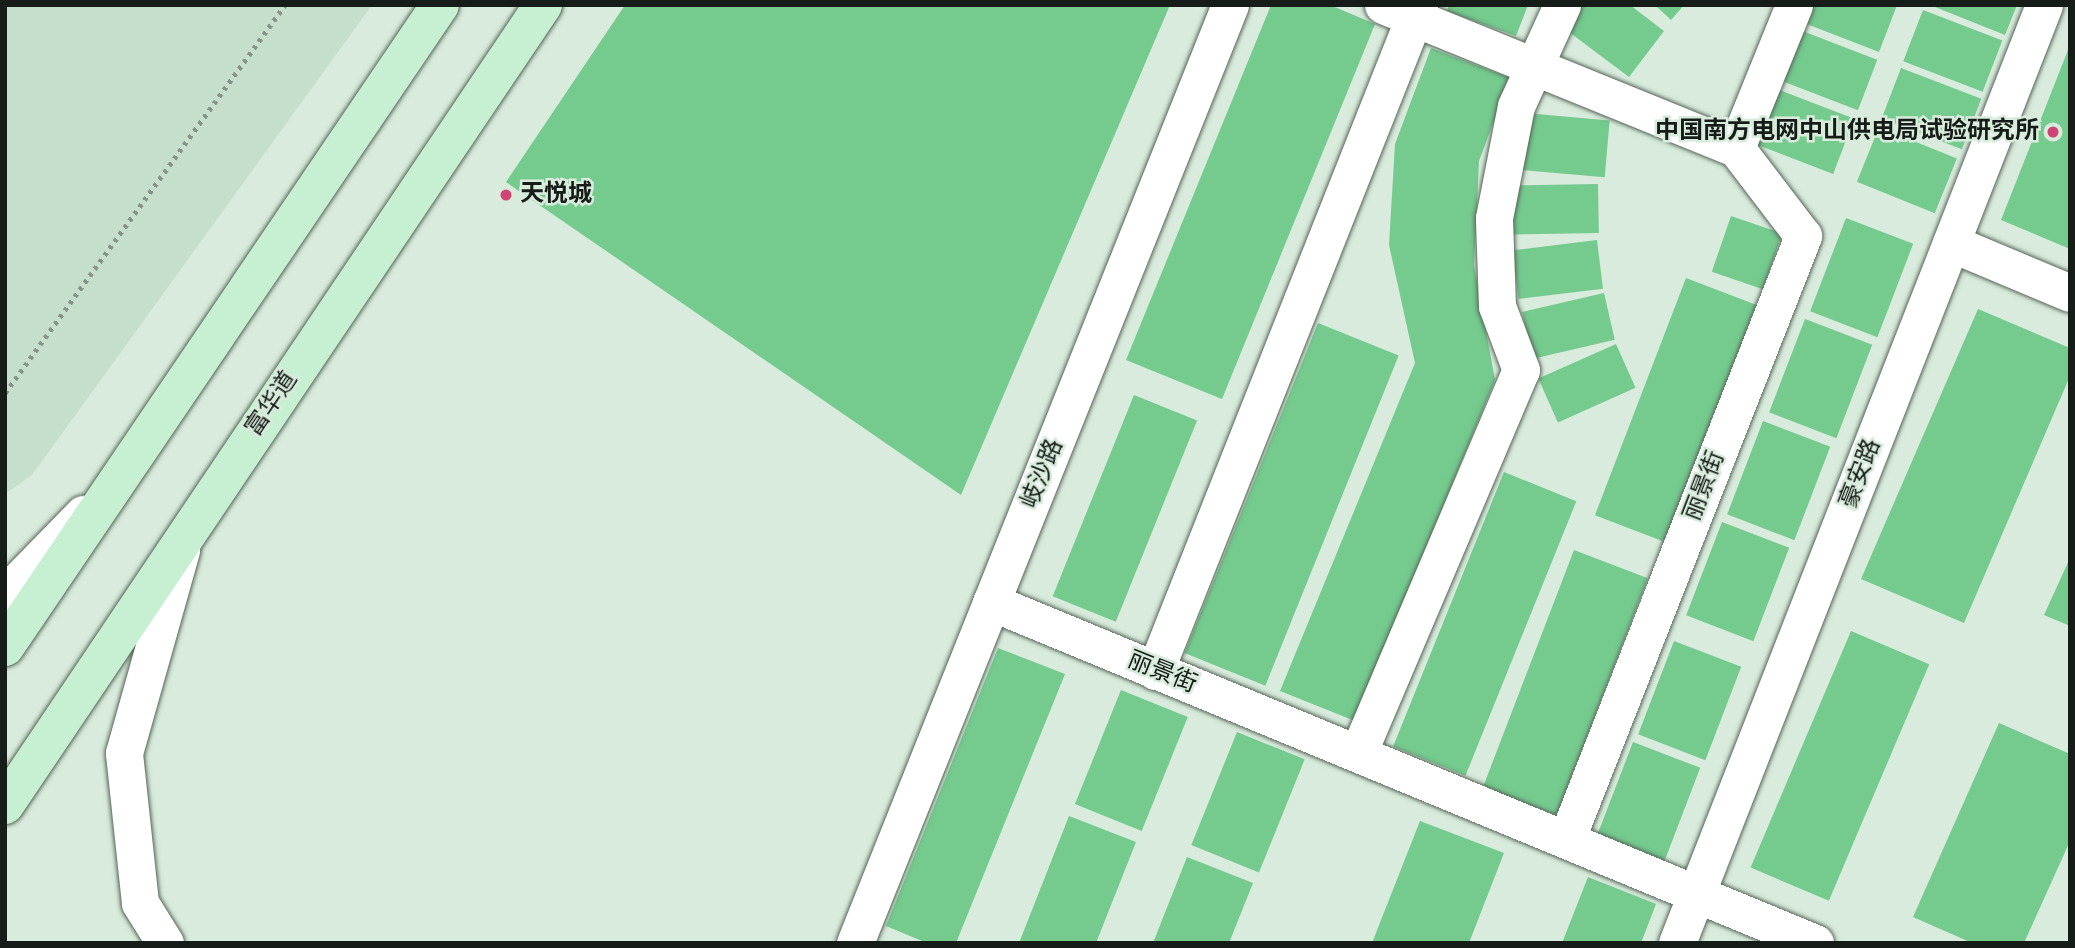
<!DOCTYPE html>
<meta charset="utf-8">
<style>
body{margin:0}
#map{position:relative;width:2075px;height:948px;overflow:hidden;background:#d8ebdc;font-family:"Alegreya Sans","Noto Sans SC",sans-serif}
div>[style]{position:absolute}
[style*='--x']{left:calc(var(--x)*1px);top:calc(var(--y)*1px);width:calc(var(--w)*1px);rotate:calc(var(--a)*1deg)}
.built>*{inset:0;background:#c6dfcc}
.building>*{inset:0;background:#75ca8e;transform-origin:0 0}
.path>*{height:4.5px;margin-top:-2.25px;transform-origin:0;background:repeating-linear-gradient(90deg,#859388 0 3.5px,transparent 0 8.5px)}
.roads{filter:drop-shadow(0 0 2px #556558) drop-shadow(0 0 2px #556558)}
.minor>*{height:37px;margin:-18.5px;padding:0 18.5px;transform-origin:18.5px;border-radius:18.5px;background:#fff}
.major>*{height:38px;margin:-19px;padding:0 19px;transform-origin:19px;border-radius:19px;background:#c6f0d1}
.dots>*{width:19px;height:19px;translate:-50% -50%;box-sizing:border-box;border:4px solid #d8ebdc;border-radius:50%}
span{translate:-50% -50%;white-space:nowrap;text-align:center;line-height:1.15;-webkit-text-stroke:5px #d8ebdc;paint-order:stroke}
.poi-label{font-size:24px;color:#161c17;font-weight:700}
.right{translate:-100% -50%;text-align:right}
.left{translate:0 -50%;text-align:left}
.street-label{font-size:24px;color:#161c17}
.frame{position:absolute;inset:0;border:7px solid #161c17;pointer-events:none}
</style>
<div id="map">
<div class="built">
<div style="clip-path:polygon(5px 5px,372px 5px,32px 475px,5px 494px)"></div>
</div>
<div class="building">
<div style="clip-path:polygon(625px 5px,1170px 5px,961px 495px,506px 182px)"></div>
<div style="clip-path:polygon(1271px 5px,1330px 5px,1375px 24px,1222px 399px,1126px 360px)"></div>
<div style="clip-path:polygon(1449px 5px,1528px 5px,1516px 36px,1447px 11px)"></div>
<div style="clip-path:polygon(1577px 5px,1630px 5px,1664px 31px,1629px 77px,1561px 26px)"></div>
<div style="clip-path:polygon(1655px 5px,1684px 5px,1671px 20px)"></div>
<div style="clip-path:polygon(1805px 5px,1897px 5px,1879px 52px,1799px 21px)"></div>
<div style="clip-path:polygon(1930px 5px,2017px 5px,2005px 35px)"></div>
<div style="left:1923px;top:10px;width:85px;height:55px;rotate:21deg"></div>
<div style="left:1797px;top:29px;width:86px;height:54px;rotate:21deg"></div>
<div style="clip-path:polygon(2070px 45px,2070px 249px,2001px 220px)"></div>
<div style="clip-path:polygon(1431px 48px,1510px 78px,1479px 161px,1474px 265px,1495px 380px,1355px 721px,1280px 691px,1415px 363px,1389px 245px,1395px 144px)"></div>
<div style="left:1901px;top:68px;width:86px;height:54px;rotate:21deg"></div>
<div style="left:1774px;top:88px;width:86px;height:59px;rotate:21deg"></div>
<div style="left:1525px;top:113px;width:85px;height:57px;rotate:5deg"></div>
<div style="left:1879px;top:127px;width:84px;height:59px;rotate:22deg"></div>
<div style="left:1598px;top:184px;width:49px;height:85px;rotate:89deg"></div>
<div style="left:1731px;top:216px;width:54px;height:59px;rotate:19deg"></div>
<div style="left:1846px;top:218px;width:72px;height:100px;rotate:21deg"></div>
<div style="left:1597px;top:240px;width:49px;height:85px;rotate:83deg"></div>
<div style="left:1686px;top:278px;width:79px;height:254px;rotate:21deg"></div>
<div style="left:1604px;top:293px;width:48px;height:84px;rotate:77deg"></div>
<div style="clip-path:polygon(1978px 309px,2070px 348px,2070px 376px,1964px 623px,1861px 579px)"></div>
<div style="left:1805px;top:319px;width:72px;height:100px;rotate:21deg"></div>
<div style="left:1318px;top:323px;width:87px;height:356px;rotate:22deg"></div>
<div style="left:1616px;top:344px;width:48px;height:85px;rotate:66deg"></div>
<div style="left:1134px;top:395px;width:68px;height:217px;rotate:22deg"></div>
<div style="left:1763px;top:421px;width:72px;height:100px;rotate:21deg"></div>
<div style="left:1504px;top:472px;width:78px;height:296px;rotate:22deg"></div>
<div style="left:1722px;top:522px;width:72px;height:100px;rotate:21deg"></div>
<div style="left:1574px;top:550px;width:79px;height:254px;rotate:21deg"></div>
<div style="clip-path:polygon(2070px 558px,2070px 626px,2044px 615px)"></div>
<div style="left:1851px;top:631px;width:85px;height:257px;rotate:23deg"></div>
<div style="left:1674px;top:641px;width:72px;height:100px;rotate:21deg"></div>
<div style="clip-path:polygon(998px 648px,1065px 674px,956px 943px,927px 943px,886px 926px)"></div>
<div style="left:1121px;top:690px;width:72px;height:123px;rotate:22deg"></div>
<div style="clip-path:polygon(1999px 723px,2070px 754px,2070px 841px,2024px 943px,1972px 943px,1913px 917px)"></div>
<div style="left:1237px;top:732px;width:73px;height:122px;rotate:22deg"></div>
<div style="left:1633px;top:742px;width:72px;height:100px;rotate:21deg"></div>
<div style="clip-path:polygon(1069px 816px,1136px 842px,1096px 943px,1019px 943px)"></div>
<div style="clip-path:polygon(1420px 821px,1504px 853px,1469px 943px,1372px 943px)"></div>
<div style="clip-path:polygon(1187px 857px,1253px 883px,1229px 943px,1153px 943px)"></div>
<div style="clip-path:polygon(1588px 877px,1656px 904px,1641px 943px,1562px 943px)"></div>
</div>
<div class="path">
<div style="--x:5;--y:393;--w:478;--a:-54.2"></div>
</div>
<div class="roads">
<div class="minor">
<div style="--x:1383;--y:5;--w:381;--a:22.1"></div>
<div style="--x:1951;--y:243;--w:129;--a:22.8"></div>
<div style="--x:5;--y:594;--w:112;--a:-45.7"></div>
<div style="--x:991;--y:602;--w:892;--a:22.48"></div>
<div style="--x:1155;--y:671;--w:716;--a:-68.38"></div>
<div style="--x:1359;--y:751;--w:414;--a:-67"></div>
<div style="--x:1521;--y:370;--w:68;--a:-110.6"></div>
<div style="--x:1497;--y:306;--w:88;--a:-92"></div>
<div style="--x:1494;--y:218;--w:114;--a:-78.9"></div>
<div style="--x:1516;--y:106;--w:111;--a:-65.5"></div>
<div style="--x:1567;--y:838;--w:647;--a:-68.59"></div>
<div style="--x:1803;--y:236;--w:111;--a:-127.3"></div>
<div style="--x:1736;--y:148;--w:154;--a:-67.9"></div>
<div style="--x:165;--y:943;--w:47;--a:-122"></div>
<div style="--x:140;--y:903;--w:151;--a:-96.1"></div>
<div style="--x:124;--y:753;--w:211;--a:-74.3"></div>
<div style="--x:855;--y:943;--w:1010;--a:-68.21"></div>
<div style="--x:1677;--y:943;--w:1007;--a:-68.63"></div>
</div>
<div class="major">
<div style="--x:5;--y:647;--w:775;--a:-55.88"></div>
<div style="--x:5;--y:805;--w:964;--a:-56.08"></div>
</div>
</div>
<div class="dots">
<div style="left:2053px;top:132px;background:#cf4375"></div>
<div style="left:506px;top:195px;background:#cf4375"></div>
</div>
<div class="poi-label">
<span class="right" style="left:2039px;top:132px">中国南方电网中山供电局试验研究所</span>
<span class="left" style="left:520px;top:195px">天悦城</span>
</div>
<div class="street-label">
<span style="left:272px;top:404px;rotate:-56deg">富华道</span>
<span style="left:1043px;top:474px;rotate:-68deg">岐沙路</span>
<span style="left:1861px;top:474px;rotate:-69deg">豪安路</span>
<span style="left:1705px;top:486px;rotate:-69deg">丽景街</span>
<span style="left:1162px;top:673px;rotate:22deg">丽景街</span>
</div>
<div class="frame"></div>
</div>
